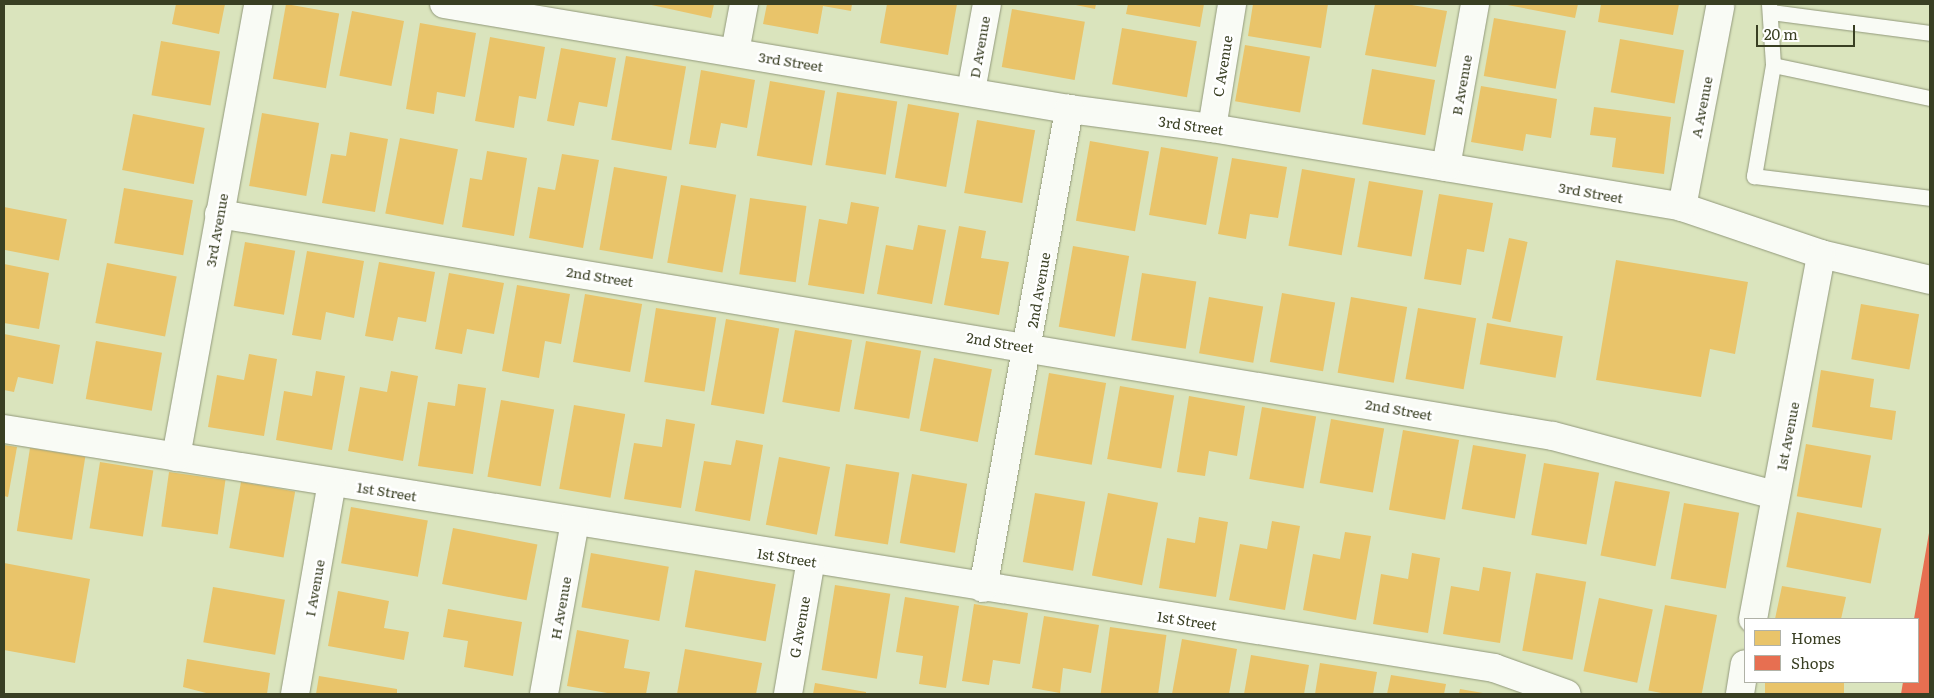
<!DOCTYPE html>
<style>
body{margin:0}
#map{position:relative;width:1934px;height:698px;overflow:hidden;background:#dae4bd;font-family:Literata,serif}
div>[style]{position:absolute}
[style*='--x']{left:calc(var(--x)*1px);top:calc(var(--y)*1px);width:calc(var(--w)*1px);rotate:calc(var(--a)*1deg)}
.homes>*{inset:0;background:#e9c46a;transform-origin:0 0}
.shops>*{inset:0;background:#e76f51}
.roads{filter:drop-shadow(0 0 1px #92997b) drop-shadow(0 0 1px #92997b)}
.service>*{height:15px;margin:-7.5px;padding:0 7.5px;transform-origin:7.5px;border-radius:7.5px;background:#f9fbf5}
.minor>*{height:28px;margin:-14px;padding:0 14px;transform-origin:14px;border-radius:14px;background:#f9fbf5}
span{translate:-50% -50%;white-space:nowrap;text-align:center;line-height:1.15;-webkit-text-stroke:5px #fff;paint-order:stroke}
.street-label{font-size:14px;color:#393f23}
.frame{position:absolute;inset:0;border:5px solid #393f23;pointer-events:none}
.legend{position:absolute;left:1744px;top:618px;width:175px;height:65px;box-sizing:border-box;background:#fff;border:1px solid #b0b2a7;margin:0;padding:6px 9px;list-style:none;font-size:15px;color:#393f23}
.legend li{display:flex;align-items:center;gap:10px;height:25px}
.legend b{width:25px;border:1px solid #b0b2a7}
.scale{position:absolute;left:1756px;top:25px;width:99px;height:22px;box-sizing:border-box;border:2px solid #393f23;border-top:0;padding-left:6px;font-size:15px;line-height:18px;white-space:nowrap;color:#393f23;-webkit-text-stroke:4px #fff;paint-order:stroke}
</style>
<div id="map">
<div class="homes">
<div style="clip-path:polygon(176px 4px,225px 4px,219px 34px,172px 24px)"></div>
<div style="left:286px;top:4px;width:54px;height:76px;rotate:10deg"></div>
<div style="clip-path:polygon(647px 4px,714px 4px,711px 18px)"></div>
<div style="clip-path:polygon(767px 4px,852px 4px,851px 11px,823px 6px,818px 34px,763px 24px)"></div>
<div style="clip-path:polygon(887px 4px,957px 4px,948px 55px,880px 43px)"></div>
<div style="clip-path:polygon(1071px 4px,1096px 4px,1095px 9px)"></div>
<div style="clip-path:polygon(1128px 4px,1204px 4px,1200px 27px,1126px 14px)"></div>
<div style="clip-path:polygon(1253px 4px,1328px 4px,1321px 48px,1248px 36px)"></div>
<div style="clip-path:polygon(1375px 4px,1406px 4px,1447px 11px,1436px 67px,1365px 55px)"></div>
<div style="clip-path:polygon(1502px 4px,1578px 4px,1575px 18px)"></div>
<div style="clip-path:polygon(1601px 4px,1679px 4px,1673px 35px,1598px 22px)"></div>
<div style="left:1012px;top:9px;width:74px;height:59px;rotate:10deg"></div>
<div style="left:352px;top:11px;width:53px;height:66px;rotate:11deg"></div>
<div style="left:1494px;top:18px;width:73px;height:59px;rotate:10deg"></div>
<div style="clip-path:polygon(420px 23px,476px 33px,465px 97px,437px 92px,434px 114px,406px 109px)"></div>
<div style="left:1122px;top:28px;width:76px;height:57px;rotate:10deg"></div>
<div style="clip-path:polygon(490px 37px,545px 47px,536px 99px,519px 96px,514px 128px,475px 121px)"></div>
<div style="left:1620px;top:39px;width:65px;height:54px;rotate:10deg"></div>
<div style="left:161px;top:41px;width:60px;height:55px;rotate:10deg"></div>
<div style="left:1245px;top:45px;width:66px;height:57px;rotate:10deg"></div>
<div style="clip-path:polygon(561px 48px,616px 58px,607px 107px,579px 102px,574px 126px,547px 121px)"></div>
<div style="left:626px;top:56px;width:61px;height:85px;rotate:10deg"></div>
<div style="left:1372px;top:69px;width:64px;height:56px;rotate:10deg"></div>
<div style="clip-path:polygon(701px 70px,755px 80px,747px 128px,721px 123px,716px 148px,689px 144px)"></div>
<div style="left:770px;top:81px;width:56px;height:76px;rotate:10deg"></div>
<div style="clip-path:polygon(1481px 86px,1557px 99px,1551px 138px,1526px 134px,1523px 151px,1471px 142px)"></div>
<div style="left:837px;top:92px;width:61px;height:74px;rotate:9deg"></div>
<div style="left:908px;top:104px;width:52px;height:75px;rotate:10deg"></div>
<div style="clip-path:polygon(1594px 107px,1671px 117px,1664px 174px,1612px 167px,1616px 138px,1590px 135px)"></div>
<div style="left:262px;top:113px;width:58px;height:74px;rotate:10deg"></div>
<div style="left:133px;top:114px;width:73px;height:57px;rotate:11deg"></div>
<div style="left:977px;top:120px;width:59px;height:74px;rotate:10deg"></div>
<div style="clip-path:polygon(350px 132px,388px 139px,375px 212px,322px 203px,331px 154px,346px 156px)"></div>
<div style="left:400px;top:138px;width:59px;height:77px;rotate:11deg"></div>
<div style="left:1090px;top:141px;width:60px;height:81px;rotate:10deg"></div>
<div style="left:1161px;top:147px;width:58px;height:69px;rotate:10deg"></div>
<div style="clip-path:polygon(487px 151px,527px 158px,514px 236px,462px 227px,470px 178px,482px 180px)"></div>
<div style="clip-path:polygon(562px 154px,599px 160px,583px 248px,529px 238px,538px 187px,555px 190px)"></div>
<div style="clip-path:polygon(1232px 158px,1287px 167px,1278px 218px,1250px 214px,1246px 239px,1218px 234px)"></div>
<div style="left:614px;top:167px;width:54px;height:84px;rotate:10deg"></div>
<div style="left:1302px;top:169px;width:54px;height:78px;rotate:10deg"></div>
<div style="left:1369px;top:181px;width:55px;height:67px;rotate:10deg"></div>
<div style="left:681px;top:185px;width:56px;height:79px;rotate:10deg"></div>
<div style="left:124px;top:188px;width:70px;height:56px;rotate:10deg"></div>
<div style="clip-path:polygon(1439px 194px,1493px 203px,1484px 252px,1467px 249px,1461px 285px,1424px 279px)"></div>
<div style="left:750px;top:198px;width:57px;height:77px;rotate:8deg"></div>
<div style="clip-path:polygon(851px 202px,879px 207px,864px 294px,808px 285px,819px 219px,847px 224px)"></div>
<div style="left:4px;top:207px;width:64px;height:42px;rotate:11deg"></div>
<div style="clip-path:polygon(918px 225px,946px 230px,932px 304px,877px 294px,886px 245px,913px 250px)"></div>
<div style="clip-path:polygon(959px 226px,986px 231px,981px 258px,1009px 262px,999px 315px,944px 305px)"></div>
<div style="left:1509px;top:238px;width:19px;height:82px;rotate:12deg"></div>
<div style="left:245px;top:242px;width:51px;height:65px;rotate:10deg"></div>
<div style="left:1073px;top:246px;width:57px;height:82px;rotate:10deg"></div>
<div style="clip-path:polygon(307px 251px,364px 261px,354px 318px,326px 312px,321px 340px,292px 335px)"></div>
<div style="clip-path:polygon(1616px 260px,1748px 282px,1735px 354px,1710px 349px,1701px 397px,1596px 380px)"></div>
<div style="clip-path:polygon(379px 262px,435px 272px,426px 322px,398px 317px,393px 341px,365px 336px)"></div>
<div style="left:107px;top:263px;width:71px;height:61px;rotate:11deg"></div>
<div style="clip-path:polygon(4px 264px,49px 273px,39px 329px,4px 323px)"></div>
<div style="clip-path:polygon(449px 273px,504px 283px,494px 334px,467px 329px,462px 354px,435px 349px)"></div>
<div style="left:1142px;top:273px;width:55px;height:68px;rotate:9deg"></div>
<div style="clip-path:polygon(517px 285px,570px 294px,561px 344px,545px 341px,539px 378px,502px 371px)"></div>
<div style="left:1282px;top:293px;width:54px;height:70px;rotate:10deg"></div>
<div style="left:585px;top:294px;width:58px;height:69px;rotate:10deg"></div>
<div style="left:1209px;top:297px;width:55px;height:57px;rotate:10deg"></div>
<div style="left:1351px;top:297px;width:57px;height:77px;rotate:10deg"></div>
<div style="left:1861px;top:304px;width:59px;height:56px;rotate:10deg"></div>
<div style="left:656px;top:308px;width:61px;height:75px;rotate:9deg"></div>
<div style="left:1418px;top:308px;width:59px;height:72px;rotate:10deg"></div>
<div style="left:726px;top:319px;width:54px;height:87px;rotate:10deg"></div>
<div style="left:1487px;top:323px;width:77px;height:42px;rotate:10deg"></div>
<div style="left:795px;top:330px;width:58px;height:73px;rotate:10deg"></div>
<div style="clip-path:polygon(4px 334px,60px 345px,53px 384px,18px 377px,14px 392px,4px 390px)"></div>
<div style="left:96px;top:341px;width:67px;height:59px;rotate:10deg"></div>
<div style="left:866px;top:341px;width:56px;height:69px;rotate:10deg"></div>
<div style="clip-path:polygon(249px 354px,277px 359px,264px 436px,208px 427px,217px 375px,244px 380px)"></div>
<div style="left:934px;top:358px;width:59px;height:74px;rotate:11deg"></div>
<div style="clip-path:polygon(1821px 370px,1874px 379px,1870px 407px,1896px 411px,1892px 440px,1812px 427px)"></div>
<div style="clip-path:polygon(316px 371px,345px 376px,332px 450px,276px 440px,284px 391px,312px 396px)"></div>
<div style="clip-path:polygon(391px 371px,418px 376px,403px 461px,348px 451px,360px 387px,387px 392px)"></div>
<div style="left:1049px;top:373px;width:58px;height:83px;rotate:10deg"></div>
<div style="clip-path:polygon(458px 384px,486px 388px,473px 474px,418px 466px,428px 402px,455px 406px)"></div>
<div style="left:1120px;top:386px;width:55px;height:74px;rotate:10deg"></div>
<div style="clip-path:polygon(1189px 396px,1245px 406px,1237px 456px,1209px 451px,1205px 476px,1177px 472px)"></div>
<div style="left:501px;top:400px;width:54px;height:78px;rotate:10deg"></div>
<div style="left:574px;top:405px;width:52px;height:85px;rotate:10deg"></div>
<div style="left:1262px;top:407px;width:55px;height:73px;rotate:10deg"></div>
<div style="clip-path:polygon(666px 419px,695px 424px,681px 508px,624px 499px,634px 443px,662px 447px)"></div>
<div style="left:1331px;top:419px;width:54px;height:65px;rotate:10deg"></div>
<div style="left:1403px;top:430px;width:57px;height:81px;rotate:10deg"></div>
<div style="clip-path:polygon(736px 440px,763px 445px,750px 521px,695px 511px,704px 461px,731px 465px)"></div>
<div style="left:1806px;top:444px;width:66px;height:53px;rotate:10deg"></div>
<div style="clip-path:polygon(4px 445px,17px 447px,8px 497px,4px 496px)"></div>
<div style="left:1473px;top:445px;width:54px;height:65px;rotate:10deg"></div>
<div style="left:30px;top:448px;width:56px;height:84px;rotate:9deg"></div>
<div style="left:779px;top:457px;width:52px;height:69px;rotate:11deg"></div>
<div style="left:100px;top:462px;width:54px;height:67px;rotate:9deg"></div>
<div style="left:1544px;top:463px;width:56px;height:73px;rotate:10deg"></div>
<div style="left:846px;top:464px;width:54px;height:73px;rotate:9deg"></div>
<div style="left:169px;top:472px;width:57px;height:55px;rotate:8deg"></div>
<div style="left:912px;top:474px;width:56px;height:70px;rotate:10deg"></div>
<div style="left:1615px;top:481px;width:56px;height:76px;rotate:11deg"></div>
<div style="left:241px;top:482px;width:55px;height:67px;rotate:10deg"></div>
<div style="left:1035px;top:493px;width:51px;height:70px;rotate:10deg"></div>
<div style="left:1108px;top:493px;width:51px;height:84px;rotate:11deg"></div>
<div style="left:1684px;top:503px;width:56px;height:77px;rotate:10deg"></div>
<div style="left:351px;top:507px;width:78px;height:57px;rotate:10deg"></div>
<div style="left:1797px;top:512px;width:86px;height:56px;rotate:11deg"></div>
<div style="clip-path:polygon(1199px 517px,1228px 522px,1216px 597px,1159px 588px,1167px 538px,1195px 543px)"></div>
<div style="clip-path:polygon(1272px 521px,1300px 526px,1285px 610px,1229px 600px,1240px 544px,1267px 549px)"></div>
<div style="left:453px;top:528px;width:86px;height:57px;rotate:11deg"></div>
<div style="clip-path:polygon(1345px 532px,1371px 536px,1356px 620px,1303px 610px,1313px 554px,1340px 559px)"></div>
<div style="left:591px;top:553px;width:79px;height:55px;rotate:10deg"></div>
<div style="clip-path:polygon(1412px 553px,1440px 558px,1428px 633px,1373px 624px,1381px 574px,1408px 579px)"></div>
<div style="clip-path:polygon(4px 563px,90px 579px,75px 663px,4px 650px)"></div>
<div style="clip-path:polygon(1483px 567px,1511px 572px,1500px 643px,1443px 634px,1451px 586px,1479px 591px)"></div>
<div style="left:695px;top:570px;width:82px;height:58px;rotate:10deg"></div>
<div style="left:1536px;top:573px;width:51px;height:79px;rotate:10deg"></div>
<div style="left:835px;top:585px;width:56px;height:86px;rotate:9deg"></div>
<div style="clip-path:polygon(1782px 586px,1846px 597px,1841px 619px,1775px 619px)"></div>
<div style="left:213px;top:587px;width:73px;height:56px;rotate:10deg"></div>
<div style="clip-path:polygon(338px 591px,389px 601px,384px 628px,409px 632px,404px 660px,328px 646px)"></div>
<div style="clip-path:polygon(905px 597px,959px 606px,946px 688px,919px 684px,923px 656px,896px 652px)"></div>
<div style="left:1599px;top:598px;width:55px;height:75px;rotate:12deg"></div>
<div style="clip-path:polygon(974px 604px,1028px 613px,1020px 664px,993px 660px,989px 685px,962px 681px)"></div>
<div style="left:1665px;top:605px;width:53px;height:87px;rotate:11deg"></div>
<div style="clip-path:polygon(448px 609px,522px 622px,513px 676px,464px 667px,468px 641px,443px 637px)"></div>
<div style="clip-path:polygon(1044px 616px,1099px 625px,1091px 673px,1063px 668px,1060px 693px,1032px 688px)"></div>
<div style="left:1110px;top:627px;width:57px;height:68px;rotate:8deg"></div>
<div style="clip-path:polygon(577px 630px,629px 640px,624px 668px,650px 672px,646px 694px,613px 694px,567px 686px)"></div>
<div style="clip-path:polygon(1182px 639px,1237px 649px,1229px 694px,1172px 694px)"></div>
<div style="clip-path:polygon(685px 649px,762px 663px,756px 694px,677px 694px)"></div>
<div style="clip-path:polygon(1251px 655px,1309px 665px,1304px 694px,1244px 694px)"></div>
<div style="clip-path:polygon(187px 659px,270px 673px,267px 694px,210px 694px,183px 687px)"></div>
<div style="clip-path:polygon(1320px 663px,1377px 672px,1373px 694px,1315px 694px)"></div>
<div style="clip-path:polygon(1391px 675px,1446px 684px,1444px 694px,1387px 694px)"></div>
<div style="clip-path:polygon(319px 676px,397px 689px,397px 694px,316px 694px)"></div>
<div style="left:1765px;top:682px;width:79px;height:12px"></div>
<div style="clip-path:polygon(815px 683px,866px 692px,866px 694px,813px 694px)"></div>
<div style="clip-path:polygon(1460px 689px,1483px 693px,1483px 694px,1459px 694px)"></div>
</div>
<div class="shops">
<div style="clip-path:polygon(1929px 533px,1930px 694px,1901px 694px,1903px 682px,1918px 682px,1918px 619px,1914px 619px)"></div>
</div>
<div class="roads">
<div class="service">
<div style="--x:1769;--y:4;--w:61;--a:86.2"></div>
<div style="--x:1773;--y:65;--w:113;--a:99.7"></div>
<div style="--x:1754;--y:176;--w:177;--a:7.1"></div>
<div style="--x:1771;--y:12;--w:160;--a:7.5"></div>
<div style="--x:1773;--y:65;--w:160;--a:11.9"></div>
</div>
<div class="minor">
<div style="--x:444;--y:4;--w:634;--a:9.54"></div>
<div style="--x:1069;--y:109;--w:144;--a:7.6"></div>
<div style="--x:1212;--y:128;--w:477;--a:9.5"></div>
<div style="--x:1682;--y:207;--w:147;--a:18.7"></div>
<div style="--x:1821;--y:254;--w:112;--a:13.4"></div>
<div style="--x:735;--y:52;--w:49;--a:-79.4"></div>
<div style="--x:971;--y:91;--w:88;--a:-79.6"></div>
<div style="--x:1212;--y:128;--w:126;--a:-80.8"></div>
<div style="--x:1446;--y:167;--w:166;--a:-79.9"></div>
<div style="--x:1682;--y:207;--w:204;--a:-79.2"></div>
<div style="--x:219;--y:214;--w:1352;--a:9.45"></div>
<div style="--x:1553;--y:436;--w:230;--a:14.9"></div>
<div style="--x:4;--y:429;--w:1509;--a:9.11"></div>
<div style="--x:1494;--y:668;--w:77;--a:19.6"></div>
<div style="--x:176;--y:457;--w:460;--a:-79.7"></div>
<div style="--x:983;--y:588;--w:487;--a:-79.8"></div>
<div style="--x:1753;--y:619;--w:371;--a:-79.4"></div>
<div style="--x:295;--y:694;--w:215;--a:-80.1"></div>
<div style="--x:544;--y:694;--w:175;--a:-79.8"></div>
<div style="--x:788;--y:694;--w:136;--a:-80.3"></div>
<div style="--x:1740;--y:694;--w:30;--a:-81"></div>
</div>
</div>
<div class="street-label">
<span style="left:979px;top:47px;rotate:-80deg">D Avenue</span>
<span style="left:791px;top:61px;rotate:9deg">3rd Street</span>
<span style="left:1222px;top:66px;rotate:-81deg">C Avenue</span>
<span style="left:1461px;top:85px;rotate:-80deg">B Avenue</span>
<span style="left:1701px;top:107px;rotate:-79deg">A Avenue</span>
<span style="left:1191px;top:125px;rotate:8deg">3rd Street</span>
<span style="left:1591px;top:192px;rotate:10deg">3rd Street</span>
<span style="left:216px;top:230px;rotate:-80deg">3rd Avenue</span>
<span style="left:600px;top:276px;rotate:9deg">2nd Street</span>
<span style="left:1038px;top:290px;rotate:-80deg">2nd Avenue</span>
<span style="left:1000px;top:342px;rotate:9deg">2nd Street</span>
<span style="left:1399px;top:409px;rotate:10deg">2nd Street</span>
<span style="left:1787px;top:436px;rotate:-79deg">1st Avenue</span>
<span style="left:387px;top:491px;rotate:9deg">1st Street</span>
<span style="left:787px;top:557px;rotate:9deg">1st Street</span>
<span style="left:314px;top:588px;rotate:-80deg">I Avenue</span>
<span style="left:560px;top:608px;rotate:-80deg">H Avenue</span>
<span style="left:1187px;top:620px;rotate:9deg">1st Street</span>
<span style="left:799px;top:627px;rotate:-80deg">G Avenue</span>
</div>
<div class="frame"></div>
<ul class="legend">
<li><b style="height:14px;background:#e9c46a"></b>Homes</li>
<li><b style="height:14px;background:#e76f51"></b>Shops</li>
</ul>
<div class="scale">20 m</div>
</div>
